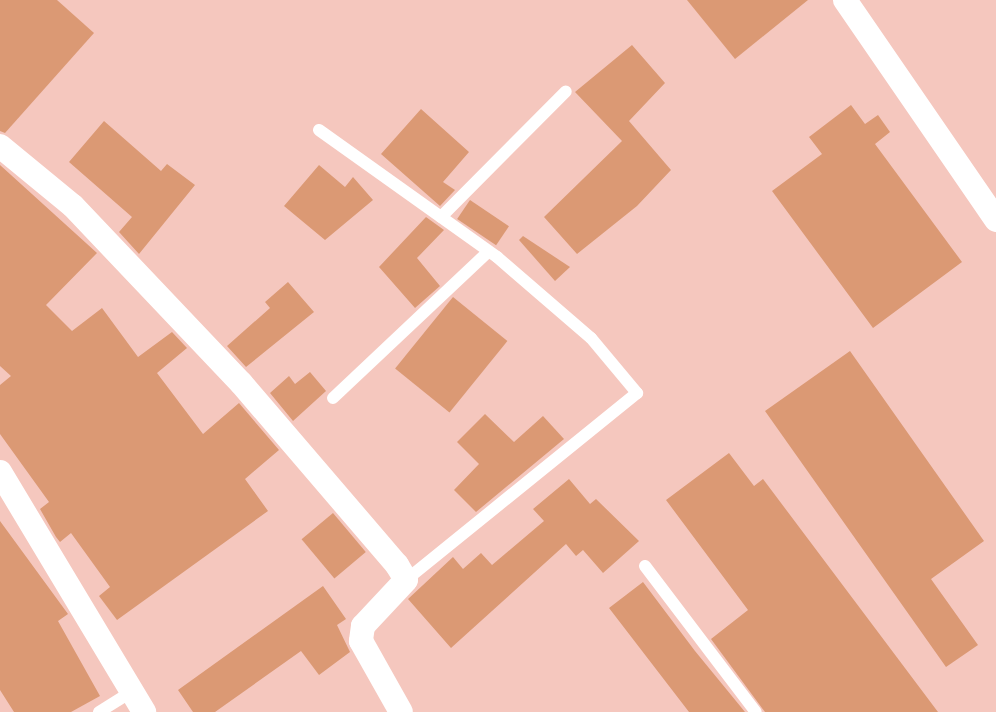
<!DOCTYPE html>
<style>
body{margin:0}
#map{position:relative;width:996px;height:712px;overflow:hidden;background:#f5c7be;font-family:"Space Grotesk",sans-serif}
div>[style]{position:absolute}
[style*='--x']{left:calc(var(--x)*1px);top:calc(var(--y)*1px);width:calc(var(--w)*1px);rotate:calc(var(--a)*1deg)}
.building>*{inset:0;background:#db9974;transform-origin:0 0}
.lane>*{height:12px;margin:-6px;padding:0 6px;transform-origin:6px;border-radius:6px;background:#fff}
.street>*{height:24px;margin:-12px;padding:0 12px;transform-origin:12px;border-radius:12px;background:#fff}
span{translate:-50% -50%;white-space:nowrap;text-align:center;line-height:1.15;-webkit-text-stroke:5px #fff0ee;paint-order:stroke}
</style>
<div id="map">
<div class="building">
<div style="clip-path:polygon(0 0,57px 0,94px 33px,5px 133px,0 131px)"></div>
<div style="clip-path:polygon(687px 0,808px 0,735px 59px)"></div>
<div style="clip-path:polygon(632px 45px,665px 83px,629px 121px,671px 170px,637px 206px,577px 254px,544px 217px,622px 141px,575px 92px)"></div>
<div style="clip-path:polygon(851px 105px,865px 124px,878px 115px,890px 132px,875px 144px,962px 262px,873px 328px,772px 191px,822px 154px,809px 137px)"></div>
<div style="clip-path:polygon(421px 109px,469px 152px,443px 182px,455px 190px,440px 206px,381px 154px)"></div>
<div style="clip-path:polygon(104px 121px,161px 171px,167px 164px,195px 185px,139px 254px,119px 232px,132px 217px,69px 162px)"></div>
<div style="clip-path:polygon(0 165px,97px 253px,46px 305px,72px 331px,102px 308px,138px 357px,172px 332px,187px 348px,157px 373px,203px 434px,239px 403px,279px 450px,245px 479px,268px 511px,117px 620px,99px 596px,110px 587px,71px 533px,60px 542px,56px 537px,40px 509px,49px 502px,0 434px,0 385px,11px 376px,0 366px)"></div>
<div style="clip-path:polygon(319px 165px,345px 187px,353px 177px,373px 200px,325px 240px,284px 206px)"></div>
<div style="left:470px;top:200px;width:47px;height:23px;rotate:34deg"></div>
<div style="clip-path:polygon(426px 217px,444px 230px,417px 258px,440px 286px,415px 308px,379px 267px)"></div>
<div style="clip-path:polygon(523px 236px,570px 267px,555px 281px,519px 240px)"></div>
<div style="clip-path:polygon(288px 282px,314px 312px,246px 367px,227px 346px,270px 308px,265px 302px)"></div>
<div style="left:453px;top:297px;width:70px;height:92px;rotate:39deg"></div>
<div style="clip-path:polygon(850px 351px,984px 541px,931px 579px,978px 645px,946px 667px,765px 411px)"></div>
<div style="clip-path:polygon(310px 372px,326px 391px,293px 421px,270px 393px,289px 376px,295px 384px)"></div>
<div style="clip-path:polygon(485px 414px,514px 442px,543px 416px,564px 439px,476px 512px,454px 490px,479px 464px,457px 442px)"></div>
<div style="clip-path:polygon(729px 453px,754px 486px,763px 479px,938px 712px,765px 712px,711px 639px,748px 610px,666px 500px)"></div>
<div style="clip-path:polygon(569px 479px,590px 504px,596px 499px,639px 541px,603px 573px,583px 550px,576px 556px,566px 544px,451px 648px,408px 599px,453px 557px,463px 569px,481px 553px,492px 565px,544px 521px,533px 509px)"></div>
<div style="left:333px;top:513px;width:51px;height:41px;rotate:50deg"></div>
<div style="clip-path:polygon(0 521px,68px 614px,58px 621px,100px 696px,71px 712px,14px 712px,0 690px)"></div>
<div style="clip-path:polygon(643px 582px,695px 651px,745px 712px,689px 712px,609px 608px)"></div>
<div style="clip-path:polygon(323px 586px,346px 619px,337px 625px,350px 652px,319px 675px,301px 651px,215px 712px,193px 712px,178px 690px)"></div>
</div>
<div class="lane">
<div style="--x:319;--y:130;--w:219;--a:35.5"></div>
<div style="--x:497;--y:257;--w:124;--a:40.8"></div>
<div style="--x:591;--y:338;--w:72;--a:50.1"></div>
<div style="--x:637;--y:393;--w:297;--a:141"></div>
<div style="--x:441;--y:217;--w:177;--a:-45.2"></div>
<div style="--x:333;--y:398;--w:213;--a:-43.3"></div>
<div style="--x:645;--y:566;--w:183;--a:52.8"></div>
<div style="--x:99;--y:712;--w:39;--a:-32"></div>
</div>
<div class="street">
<div style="--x:845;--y:0;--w:267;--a:55.5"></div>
<div style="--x:0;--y:146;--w:94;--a:39.4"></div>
<div style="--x:73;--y:206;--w:244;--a:46.5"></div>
<div style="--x:241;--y:383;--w:240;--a:49.4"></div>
<div style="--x:397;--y:565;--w:17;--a:59"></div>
<div style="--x:406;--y:580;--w:63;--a:133.1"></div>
<div style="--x:363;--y:626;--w:15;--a:98"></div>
<div style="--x:361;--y:641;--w:81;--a:60.6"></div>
<div style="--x:0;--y:472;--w:280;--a:59"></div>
</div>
</div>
